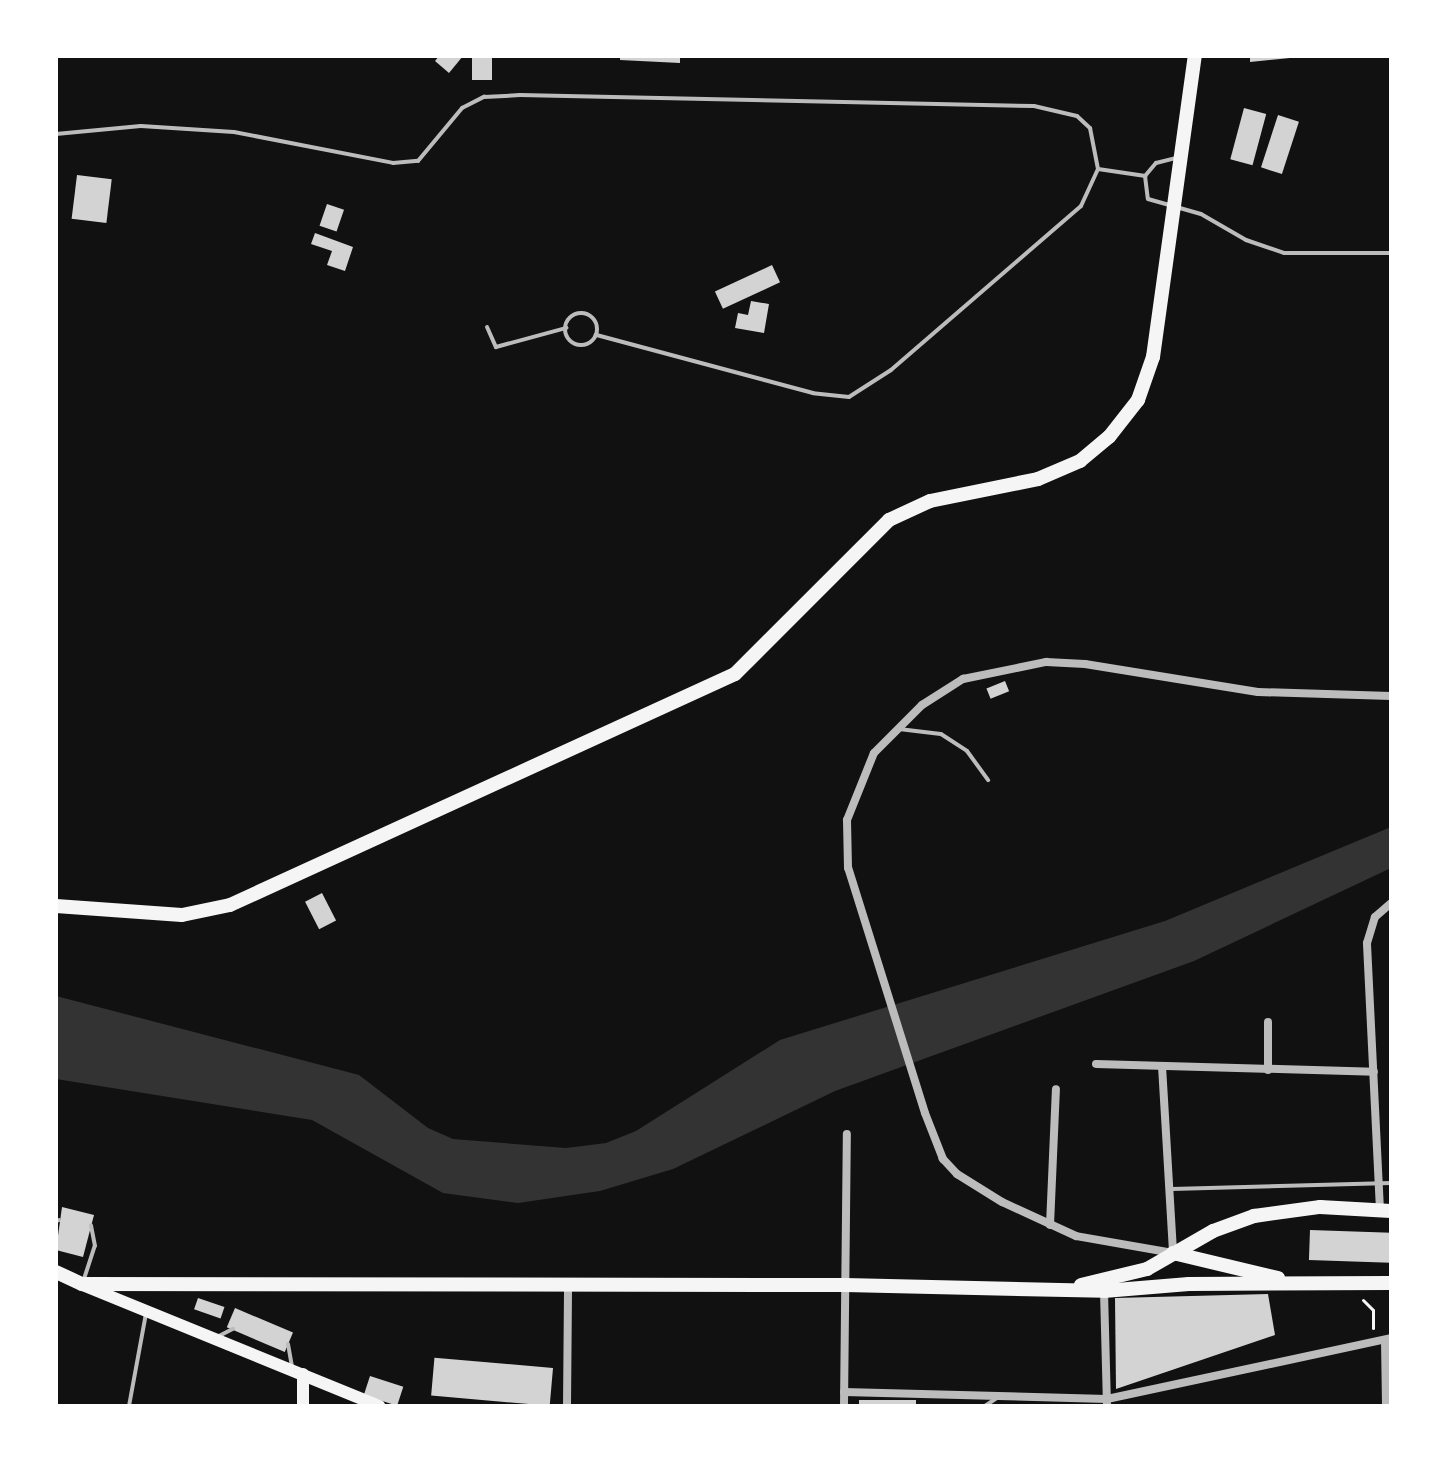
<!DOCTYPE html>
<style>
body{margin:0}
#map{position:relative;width:1447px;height:1462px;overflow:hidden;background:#111;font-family:"Space Grotesk",sans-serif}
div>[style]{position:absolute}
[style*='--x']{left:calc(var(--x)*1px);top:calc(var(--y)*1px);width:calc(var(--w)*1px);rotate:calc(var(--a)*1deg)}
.water>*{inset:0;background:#333}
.building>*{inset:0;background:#d3d3d3;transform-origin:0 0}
.path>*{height:3px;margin:-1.5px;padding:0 1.5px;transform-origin:1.5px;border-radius:1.5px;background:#f5f5f5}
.service>*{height:4px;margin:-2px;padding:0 2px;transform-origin:2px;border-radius:2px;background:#bcbcbc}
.service>.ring{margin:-2px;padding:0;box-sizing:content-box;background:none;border:4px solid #bcbcbc;border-radius:50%}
.minor>*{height:8px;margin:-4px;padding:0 4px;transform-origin:4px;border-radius:4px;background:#bcbcbc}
.secondary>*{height:12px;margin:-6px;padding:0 6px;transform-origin:6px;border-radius:6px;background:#f5f5f5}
.primary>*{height:14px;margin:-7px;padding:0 7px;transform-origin:7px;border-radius:7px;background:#f5f5f5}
span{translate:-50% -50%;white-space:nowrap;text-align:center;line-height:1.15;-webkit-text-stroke:6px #fff;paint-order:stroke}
.frame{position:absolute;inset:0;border:58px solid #fff;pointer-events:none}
</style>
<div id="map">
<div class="water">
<div style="clip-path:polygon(1391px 827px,1391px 868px,1194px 961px,835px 1091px,673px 1169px,600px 1191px,518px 1203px,443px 1193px,312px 1120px,56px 1079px,56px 996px,359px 1075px,428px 1128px,453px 1139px,566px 1148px,606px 1143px,636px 1131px,780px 1040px,1165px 921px)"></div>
</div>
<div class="building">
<div style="clip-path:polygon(439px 56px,463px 56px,449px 73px,435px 61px)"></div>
<div style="left:472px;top:56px;width:20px;height:24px"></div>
<div style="clip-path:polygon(620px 56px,680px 56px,680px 63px,620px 60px)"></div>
<div style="clip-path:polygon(1250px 56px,1290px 56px,1290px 58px,1250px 62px)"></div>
<div style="left:1244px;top:108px;width:23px;height:53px;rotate:15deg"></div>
<div style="left:1278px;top:115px;width:22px;height:55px;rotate:18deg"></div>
<div style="left:77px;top:175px;width:35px;height:44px;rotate:7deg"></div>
<div style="left:327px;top:204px;width:18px;height:23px;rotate:19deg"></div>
<div style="clip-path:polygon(315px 233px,353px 247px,345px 271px,327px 265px,332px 251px,311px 244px)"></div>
<div style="left:772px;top:265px;width:19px;height:63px;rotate:65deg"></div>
<div style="clip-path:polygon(751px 301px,769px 304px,764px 333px,735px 328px,738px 313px,748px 315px)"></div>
<div style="left:1005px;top:681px;width:11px;height:20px;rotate:68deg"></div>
<div style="left:322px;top:893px;width:31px;height:19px;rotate:63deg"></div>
<div style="clip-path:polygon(62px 1207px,94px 1215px,83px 1257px,56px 1250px)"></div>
<div style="left:1310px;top:1230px;width:81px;height:30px;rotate:2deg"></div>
<div style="clip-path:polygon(1268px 1294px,1275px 1335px,1116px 1389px,1115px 1298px)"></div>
<div style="left:198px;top:1298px;width:28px;height:12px;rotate:19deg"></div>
<div style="left:235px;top:1308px;width:63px;height:21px;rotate:23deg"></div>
<div style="left:553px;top:1368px;width:38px;height:119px;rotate:95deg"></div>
<div style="left:370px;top:1376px;width:35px;height:20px;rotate:18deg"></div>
<div style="left:859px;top:1400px;width:57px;height:6px"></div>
</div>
<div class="path">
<div style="--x:1363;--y:1300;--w:14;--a:45"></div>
<div style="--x:1373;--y:1310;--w:18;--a:90"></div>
</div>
<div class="service">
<div style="--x:56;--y:134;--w:85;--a:-5.4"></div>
<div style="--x:141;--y:126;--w:93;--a:3.7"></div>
<div style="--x:234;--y:132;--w:162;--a:11"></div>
<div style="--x:393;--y:163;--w:25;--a:-5"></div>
<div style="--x:418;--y:161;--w:69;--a:-50.3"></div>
<div style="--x:462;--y:108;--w:25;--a:-27"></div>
<div style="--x:484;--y:97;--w:36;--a:-3"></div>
<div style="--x:520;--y:95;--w:514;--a:1.23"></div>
<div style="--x:1034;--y:106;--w:44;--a:13.1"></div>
<div style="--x:1077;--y:116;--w:18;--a:43"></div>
<div style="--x:1090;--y:128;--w:42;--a:79"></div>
<div style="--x:1098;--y:169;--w:41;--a:114.7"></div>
<div style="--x:1081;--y:206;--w:251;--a:139.2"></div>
<div style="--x:891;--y:370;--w:50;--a:147.3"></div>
<div style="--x:849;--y:397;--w:36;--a:-174"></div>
<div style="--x:813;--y:393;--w:225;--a:-165"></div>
<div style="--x:1098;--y:169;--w:48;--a:8.5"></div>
<div style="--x:1145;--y:176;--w:17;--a:-50"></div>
<div style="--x:1156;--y:163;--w:21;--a:-14"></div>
<div style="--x:1145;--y:176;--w:23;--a:83"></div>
<div style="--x:1148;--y:199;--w:55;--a:15.8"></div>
<div style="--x:1201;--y:214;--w:52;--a:30"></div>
<div style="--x:1246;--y:240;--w:40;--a:18.9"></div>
<div style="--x:1284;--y:253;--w:107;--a:0"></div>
<div class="ring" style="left:565px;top:313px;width:28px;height:28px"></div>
<div style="--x:487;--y:327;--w:22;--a:66"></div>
<div style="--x:496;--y:347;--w:73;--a:-15.2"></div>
<div style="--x:899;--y:729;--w:42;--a:6.8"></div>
<div style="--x:941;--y:734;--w:31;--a:33"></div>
<div style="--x:967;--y:751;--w:36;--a:54"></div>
<div style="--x:1172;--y:1189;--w:219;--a:-1.6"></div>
<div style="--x:56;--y:1221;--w:3;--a:-18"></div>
<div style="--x:83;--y:1282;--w:38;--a:-72"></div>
<div style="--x:95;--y:1246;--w:21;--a:-101"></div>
<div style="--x:217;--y:1337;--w:18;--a:-27"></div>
<div style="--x:288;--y:1344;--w:23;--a:80"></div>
<div style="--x:129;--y:1406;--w:95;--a:-79.6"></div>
<div style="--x:985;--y:1406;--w:14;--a:-34"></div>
</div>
<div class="minor">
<div style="--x:1096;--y:1064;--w:278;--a:1.6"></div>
<div style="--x:1162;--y:1066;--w:187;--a:86.6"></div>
<div style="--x:1173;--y:1253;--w:98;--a:-170.1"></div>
<div style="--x:1076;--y:1236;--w:81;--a:-155.3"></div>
<div style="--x:1002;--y:1202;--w:53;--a:-148.1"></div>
<div style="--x:957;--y:1174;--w:21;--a:-133"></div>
<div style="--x:943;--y:1159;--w:49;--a:-111.4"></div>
<div style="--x:925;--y:1113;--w:257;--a:-107.4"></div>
<div style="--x:848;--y:868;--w:48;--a:-91.2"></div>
<div style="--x:847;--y:820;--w:72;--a:-68.1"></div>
<div style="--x:874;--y:753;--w:68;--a:-45"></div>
<div style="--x:922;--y:705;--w:49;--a:-32.4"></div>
<div style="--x:963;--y:679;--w:85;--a:-11.6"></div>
<div style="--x:1046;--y:662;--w:39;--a:3"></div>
<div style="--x:1085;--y:664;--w:175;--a:9.2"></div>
<div style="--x:1258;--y:692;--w:133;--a:1.7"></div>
<div style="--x:1268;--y:1070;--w:48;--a:-90"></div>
<div style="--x:1380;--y:1210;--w:267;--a:-92.8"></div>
<div style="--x:1367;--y:943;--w:27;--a:-73"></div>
<div style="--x:1375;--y:917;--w:21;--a:-41"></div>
<div style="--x:1050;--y:1225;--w:136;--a:-87.5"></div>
<div style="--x:1104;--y:1291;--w:115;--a:88.5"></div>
<div style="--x:1385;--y:1341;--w:65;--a:89.1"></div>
<div style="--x:844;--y:1392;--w:263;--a:1.5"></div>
<div style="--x:1107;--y:1399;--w:290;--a:-12.1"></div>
<div style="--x:567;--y:1406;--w:120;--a:-89.5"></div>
<div style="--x:844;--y:1406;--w:272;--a:-89.4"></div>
</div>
<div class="secondary">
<div style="--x:85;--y:1286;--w:318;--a:22.2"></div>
<div style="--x:303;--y:1406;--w:32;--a:-90"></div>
</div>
<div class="primary">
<div style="--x:56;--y:906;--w:126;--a:4.1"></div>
<div style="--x:182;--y:915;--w:49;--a:-11.8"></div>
<div style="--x:230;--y:905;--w:555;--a:-24.58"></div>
<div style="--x:735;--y:674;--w:218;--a:-45"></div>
<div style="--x:889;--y:520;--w:45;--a:-24.9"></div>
<div style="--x:930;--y:501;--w:110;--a:-11.5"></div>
<div style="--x:1038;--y:479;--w:46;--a:-23.2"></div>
<div style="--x:1080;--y:461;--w:38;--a:-40"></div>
<div style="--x:1109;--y:437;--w:47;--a:-51.9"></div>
<div style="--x:1138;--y:400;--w:46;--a:-70.8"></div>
<div style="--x:1153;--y:357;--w:304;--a:-82.1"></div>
<div style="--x:1173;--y:1253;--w:108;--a:13.4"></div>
<div style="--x:56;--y:1272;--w:29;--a:25"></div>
<div style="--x:82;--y:1284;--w:763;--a:0.08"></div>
<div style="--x:845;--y:1285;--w:259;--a:1.3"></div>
<div style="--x:1104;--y:1291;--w:85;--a:-4.7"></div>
<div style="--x:1189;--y:1284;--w:202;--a:-0.3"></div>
<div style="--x:1081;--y:1285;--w:68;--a:-13.6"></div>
<div style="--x:1147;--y:1269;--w:76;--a:-29.9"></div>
<div style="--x:1213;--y:1231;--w:44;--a:-20.1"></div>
<div style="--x:1254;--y:1216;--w:67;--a:-7.8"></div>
<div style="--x:1320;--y:1207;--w:71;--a:3.2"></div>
</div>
<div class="frame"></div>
</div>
